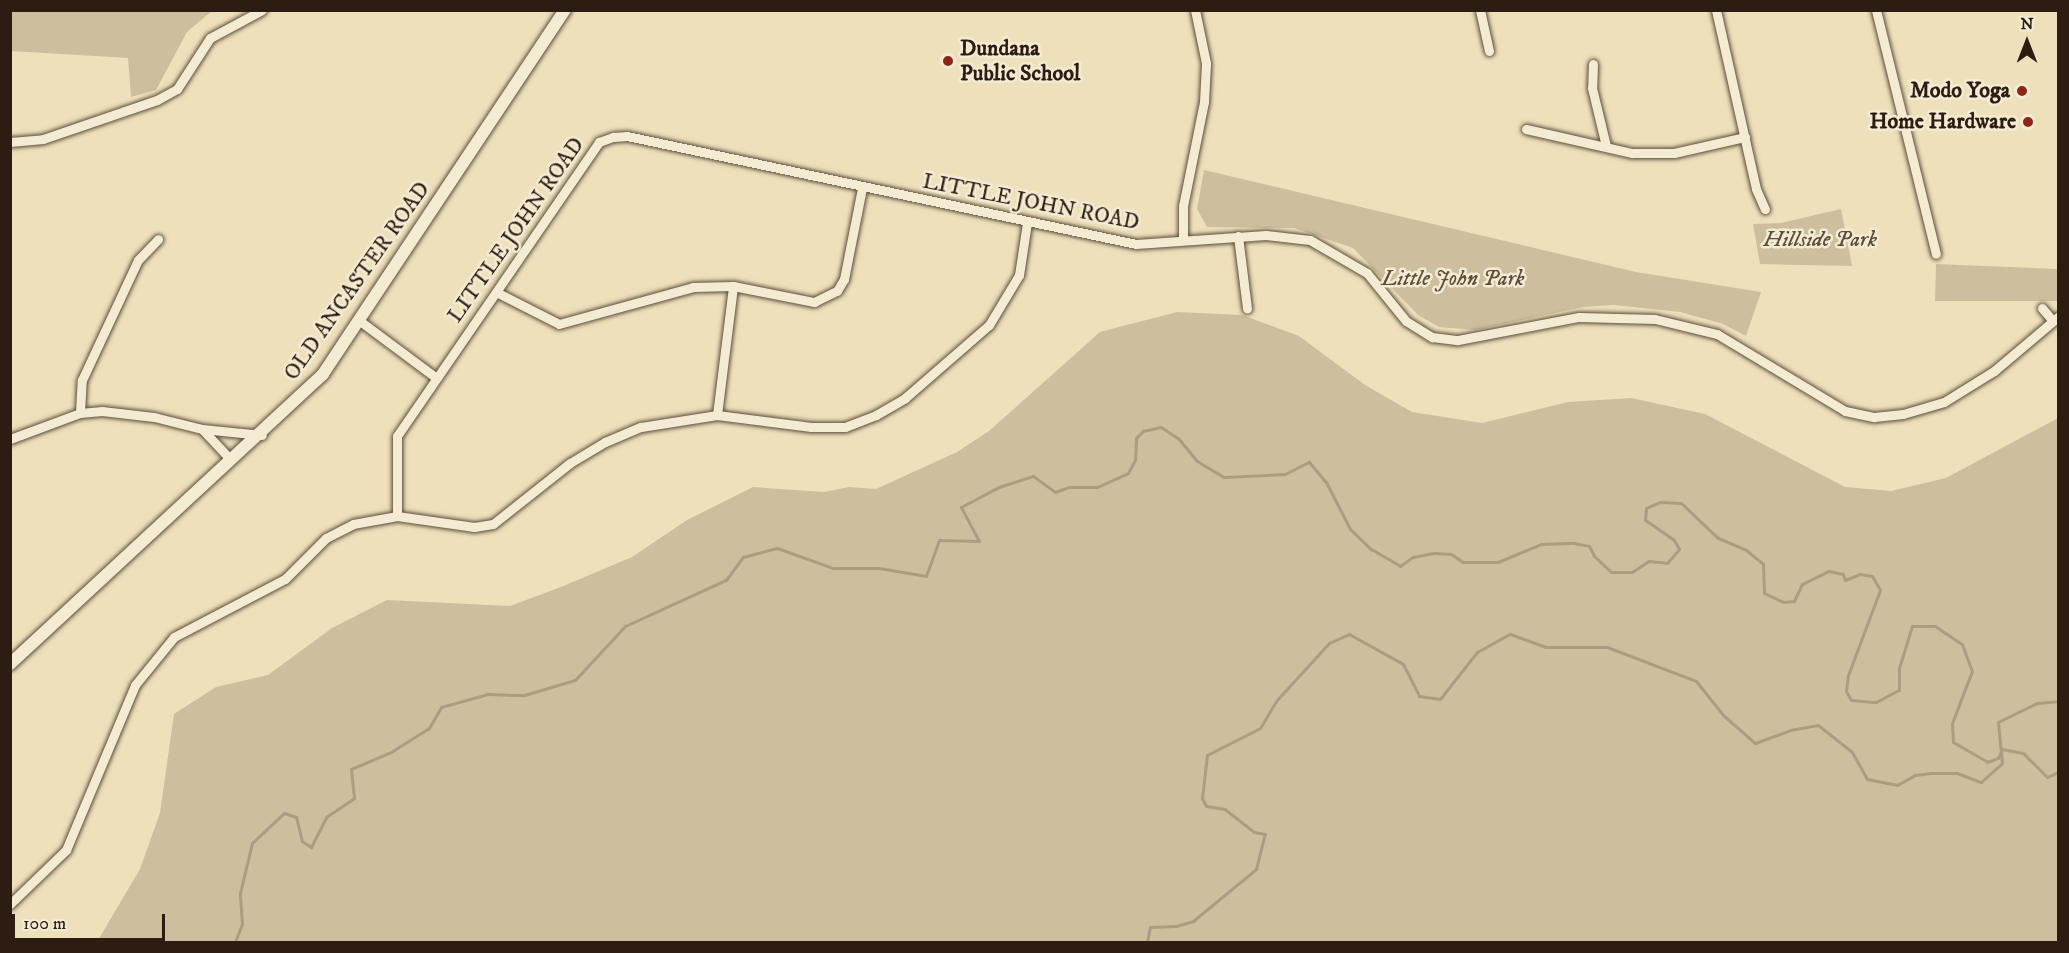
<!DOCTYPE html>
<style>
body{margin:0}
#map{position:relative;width:2069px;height:953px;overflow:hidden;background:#eee0bb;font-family:"IM FELL DW Pica",serif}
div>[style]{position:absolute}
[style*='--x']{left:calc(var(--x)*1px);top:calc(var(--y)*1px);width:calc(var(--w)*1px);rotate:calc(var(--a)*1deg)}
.green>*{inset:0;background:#cdbf9e}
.stream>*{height:3px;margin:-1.5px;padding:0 1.5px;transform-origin:1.5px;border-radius:1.5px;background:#ac9d82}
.roads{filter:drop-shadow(0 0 2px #5d4d3c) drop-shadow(0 0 2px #5d4d3c)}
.street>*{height:9px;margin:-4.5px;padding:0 4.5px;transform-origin:4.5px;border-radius:4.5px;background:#f4ebd3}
.secondary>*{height:12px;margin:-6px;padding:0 6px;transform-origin:6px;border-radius:6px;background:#f4ebd3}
.dots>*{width:16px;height:16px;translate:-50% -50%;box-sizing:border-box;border:3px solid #f4ebd3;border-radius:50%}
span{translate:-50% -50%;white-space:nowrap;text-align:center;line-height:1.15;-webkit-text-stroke:5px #f4ebd3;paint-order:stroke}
.poi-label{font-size:22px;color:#2d1c12;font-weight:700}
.left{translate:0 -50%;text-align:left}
.right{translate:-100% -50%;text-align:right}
.street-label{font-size:22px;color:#2d1c12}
.park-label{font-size:22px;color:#5d4d3c;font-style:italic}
.frame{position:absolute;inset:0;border:12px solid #2d1c12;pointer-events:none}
.north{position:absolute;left:1997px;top:12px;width:60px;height:60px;-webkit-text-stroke:4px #f4ebd3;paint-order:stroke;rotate:0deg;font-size:16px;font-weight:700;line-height:24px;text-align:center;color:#2d1c12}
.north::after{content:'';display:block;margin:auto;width:21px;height:27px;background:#2d1c12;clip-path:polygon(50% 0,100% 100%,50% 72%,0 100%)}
.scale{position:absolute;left:12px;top:914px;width:153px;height:27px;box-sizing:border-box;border:3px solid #2d1c12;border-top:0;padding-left:8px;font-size:18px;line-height:21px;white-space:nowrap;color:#2d1c12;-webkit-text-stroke:4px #f4ebd3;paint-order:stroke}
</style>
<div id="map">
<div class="green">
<div style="clip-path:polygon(10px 11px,11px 10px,212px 11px,187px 32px,156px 90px,131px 97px,128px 58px,11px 51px)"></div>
<div style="clip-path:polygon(1204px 170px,1636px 272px,1761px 292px,1746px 336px,1723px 324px,1680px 312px,1614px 305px,1583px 307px,1475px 330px,1439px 327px,1418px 315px,1353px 248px,1294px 228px,1207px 227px,1197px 209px)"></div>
<div style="clip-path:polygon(1841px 209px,1852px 266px,1760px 264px,1753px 224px,1781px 223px)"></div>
<div style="clip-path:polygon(1936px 264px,2058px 269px,2058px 301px,1935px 301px)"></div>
<div style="clip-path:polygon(1177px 312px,1242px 315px,1299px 336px,1365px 385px,1412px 412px,1482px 423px,1568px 402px,1631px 398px,1705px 414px,1845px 487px,1891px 491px,1946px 478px,2058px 418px,2058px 942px,97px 942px,140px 869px,160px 813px,174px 714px,216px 687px,268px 675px,332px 628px,387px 600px,510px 606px,561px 587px,632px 557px,687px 520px,753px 487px,824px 492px,849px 487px,876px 489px,957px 452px,989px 431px,1100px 332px)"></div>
</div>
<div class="stream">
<div style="--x:2002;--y:749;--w:21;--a:11"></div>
<div style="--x:2023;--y:753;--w:34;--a:45"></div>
<div style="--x:2047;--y:777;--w:12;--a:-24"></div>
<div style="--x:235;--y:942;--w:19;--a:-69"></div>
<div style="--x:242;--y:924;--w:31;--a:-94"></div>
<div style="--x:240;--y:893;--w:51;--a:-76.5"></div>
<div style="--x:252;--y:843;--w:44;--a:-43.2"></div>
<div style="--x:284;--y:813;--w:13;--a:18"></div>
<div style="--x:296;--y:817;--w:25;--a:76"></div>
<div style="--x:302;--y:841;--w:11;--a:34"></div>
<div style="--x:311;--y:847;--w:34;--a:-63"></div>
<div style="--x:326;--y:817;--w:34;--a:-34"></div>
<div style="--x:354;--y:798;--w:29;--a:-96"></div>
<div style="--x:351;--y:769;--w:43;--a:-23"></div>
<div style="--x:391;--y:752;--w:45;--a:-32.3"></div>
<div style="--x:429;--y:728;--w:24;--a:-60"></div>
<div style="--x:441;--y:707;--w:49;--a:-15.5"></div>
<div style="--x:488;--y:694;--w:36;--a:2"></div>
<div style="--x:524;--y:695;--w:53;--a:-16.4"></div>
<div style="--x:575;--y:680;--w:74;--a:-47.2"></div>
<div style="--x:625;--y:626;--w:111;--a:-24.5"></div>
<div style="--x:726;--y:580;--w:29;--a:-54"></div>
<div style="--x:743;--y:557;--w:35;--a:-15"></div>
<div style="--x:777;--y:548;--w:59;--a:19.7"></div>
<div style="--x:833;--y:568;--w:46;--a:0"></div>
<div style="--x:879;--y:568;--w:48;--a:9.7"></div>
<div style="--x:926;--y:576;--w:38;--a:-70"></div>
<div style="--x:939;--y:540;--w:40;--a:1.4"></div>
<div style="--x:979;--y:541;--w:38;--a:-118"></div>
<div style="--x:961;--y:507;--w:43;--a:-27.8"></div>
<div style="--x:999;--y:487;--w:36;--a:-18"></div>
<div style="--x:1033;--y:476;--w:27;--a:36"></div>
<div style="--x:1055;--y:492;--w:15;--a:-20"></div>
<div style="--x:1069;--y:487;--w:28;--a:0"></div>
<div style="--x:1097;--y:487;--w:34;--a:-24"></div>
<div style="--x:1128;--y:473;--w:15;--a:-62"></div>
<div style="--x:1135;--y:460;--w:22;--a:-87"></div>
<div style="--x:1136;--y:438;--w:10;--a:-45"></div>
<div style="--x:1143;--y:431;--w:18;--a:-13"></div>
<div style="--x:1161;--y:427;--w:22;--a:34"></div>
<div style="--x:1179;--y:439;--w:28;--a:51"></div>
<div style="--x:1197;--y:461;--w:31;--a:31"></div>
<div style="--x:1224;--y:477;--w:61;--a:-2.8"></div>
<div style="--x:1285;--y:474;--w:27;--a:-27"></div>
<div style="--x:1309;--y:462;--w:26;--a:50"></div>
<div style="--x:1326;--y:482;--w:53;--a:62.9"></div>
<div style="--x:1350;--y:529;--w:29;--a:44"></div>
<div style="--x:1371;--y:549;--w:34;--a:30"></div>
<div style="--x:1400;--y:566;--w:16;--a:-35"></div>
<div style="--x:1413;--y:557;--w:21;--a:-11"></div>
<div style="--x:1434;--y:553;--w:17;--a:3"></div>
<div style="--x:1451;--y:554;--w:14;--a:34"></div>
<div style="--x:1463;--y:562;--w:35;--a:0"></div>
<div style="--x:1498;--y:562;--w:47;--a:-22.7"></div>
<div style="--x:1541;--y:544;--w:33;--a:-2"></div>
<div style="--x:1574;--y:543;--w:15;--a:11"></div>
<div style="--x:1589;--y:546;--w:11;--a:63"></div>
<div style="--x:1594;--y:556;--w:23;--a:43"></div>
<div style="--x:1611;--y:572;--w:21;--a:0"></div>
<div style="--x:1632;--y:572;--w:20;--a:-33"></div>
<div style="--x:1649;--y:561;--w:18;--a:6"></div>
<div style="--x:1667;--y:563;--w:18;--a:-49"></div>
<div style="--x:1679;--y:549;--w:10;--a:-119"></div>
<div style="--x:1674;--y:540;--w:35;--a:-145"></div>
<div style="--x:1645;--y:520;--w:12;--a:-85"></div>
<div style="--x:1646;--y:508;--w:15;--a:-23"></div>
<div style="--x:1660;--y:502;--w:21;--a:3"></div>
<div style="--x:1681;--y:503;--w:51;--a:43.4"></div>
<div style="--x:1718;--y:538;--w:30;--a:23"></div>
<div style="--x:1746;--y:550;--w:22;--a:39"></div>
<div style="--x:1763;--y:564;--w:29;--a:88"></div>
<div style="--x:1764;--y:593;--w:21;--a:25"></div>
<div style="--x:1783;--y:602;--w:11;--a:-5"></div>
<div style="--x:1794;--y:601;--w:19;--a:-65"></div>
<div style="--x:1802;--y:584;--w:30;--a:-26"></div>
<div style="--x:1829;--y:571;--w:14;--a:12"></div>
<div style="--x:1843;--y:574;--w:6;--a:72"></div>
<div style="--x:1845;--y:580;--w:16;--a:-22"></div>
<div style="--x:1860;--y:574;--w:12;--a:9"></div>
<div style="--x:1872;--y:576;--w:16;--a:60"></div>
<div style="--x:1880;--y:590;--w:91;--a:110.6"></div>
<div style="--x:1848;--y:675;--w:16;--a:97"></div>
<div style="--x:1846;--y:691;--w:10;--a:61"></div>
<div style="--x:1851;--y:700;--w:25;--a:5"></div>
<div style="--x:1876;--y:702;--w:26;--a:-28"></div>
<div style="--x:1899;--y:690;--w:22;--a:-90"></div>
<div style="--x:1899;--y:668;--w:44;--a:-72.8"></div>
<div style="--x:1912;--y:626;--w:23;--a:0"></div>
<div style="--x:1935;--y:626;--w:32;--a:34"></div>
<div style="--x:1962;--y:644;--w:29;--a:70"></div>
<div style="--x:1972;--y:671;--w:56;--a:111"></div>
<div style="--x:1952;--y:723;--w:19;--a:87"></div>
<div style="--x:1953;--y:742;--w:39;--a:30"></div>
<div style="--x:1987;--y:762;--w:12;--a:-20"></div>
<div style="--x:1998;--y:758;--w:10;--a:-66"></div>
<div style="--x:1147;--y:942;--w:15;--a:-79"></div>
<div style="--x:1150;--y:927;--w:26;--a:-2"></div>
<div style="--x:1176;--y:926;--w:18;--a:-16"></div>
<div style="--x:1193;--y:921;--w:82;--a:-39.5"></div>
<div style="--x:1256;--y:869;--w:36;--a:-76"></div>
<div style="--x:1265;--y:834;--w:11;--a:-170"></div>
<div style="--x:1254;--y:832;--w:37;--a:-142"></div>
<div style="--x:1225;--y:809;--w:19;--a:-171"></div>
<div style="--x:1206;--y:806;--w:9;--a:-117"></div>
<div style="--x:1202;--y:798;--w:43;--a:-83.4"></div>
<div style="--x:1207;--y:755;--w:59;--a:-27"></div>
<div style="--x:1260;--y:728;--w:31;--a:-59"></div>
<div style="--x:1276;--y:701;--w:79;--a:-47.6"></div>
<div style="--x:1329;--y:643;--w:22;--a:-24"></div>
<div style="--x:1349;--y:634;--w:62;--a:29.1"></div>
<div style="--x:1403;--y:664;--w:36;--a:63"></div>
<div style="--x:1419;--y:696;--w:21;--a:8"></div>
<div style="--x:1440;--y:699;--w:60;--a:-51.8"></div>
<div style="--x:1477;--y:652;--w:38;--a:-29"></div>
<div style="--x:1510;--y:634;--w:38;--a:20"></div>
<div style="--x:1546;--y:647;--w:61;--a:0"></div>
<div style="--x:1607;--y:647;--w:95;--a:20.9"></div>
<div style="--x:1696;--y:681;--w:43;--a:51.5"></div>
<div style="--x:1723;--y:715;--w:43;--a:41.2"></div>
<div style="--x:1755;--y:743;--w:37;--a:-20"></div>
<div style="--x:1790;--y:730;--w:28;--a:-10"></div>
<div style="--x:1818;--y:725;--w:43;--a:38.5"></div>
<div style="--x:1852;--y:752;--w:31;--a:61"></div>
<div style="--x:1867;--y:779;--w:31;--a:11"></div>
<div style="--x:1897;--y:785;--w:21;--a:-29"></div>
<div style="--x:1915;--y:775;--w:16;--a:-7"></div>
<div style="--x:1931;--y:773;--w:26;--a:0"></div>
<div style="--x:1957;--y:773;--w:26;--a:21"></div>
<div style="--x:1981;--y:782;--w:28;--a:-42"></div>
<div style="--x:2002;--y:763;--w:41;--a:-95.6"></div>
<div style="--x:1998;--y:722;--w:43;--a:-26"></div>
<div style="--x:2037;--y:703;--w:21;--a:-5"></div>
</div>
<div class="roads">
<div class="street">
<div style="--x:1480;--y:10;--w:42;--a:77.6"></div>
<div style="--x:1716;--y:10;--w:183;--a:77.4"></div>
<div style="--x:1756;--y:189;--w:22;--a:66"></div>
<div style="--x:1876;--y:10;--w:251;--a:76.2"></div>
<div style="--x:1593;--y:64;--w:24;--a:92"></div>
<div style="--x:1592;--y:88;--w:60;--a:76.4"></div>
<div style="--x:1526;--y:129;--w:109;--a:12.8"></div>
<div style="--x:1632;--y:153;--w:42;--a:0"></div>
<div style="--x:1674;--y:153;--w:73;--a:-12.7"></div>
<div style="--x:10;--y:142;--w:33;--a:-5"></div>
<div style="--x:43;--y:139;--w:120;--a:-18.9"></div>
<div style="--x:157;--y:100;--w:23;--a:-29"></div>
<div style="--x:177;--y:89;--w:61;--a:-57.1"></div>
<div style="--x:210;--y:38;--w:59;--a:-28.3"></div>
<div style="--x:1238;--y:236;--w:73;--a:82.9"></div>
<div style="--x:1183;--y:240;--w:34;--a:-90"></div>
<div style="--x:1183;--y:206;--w:106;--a:-78.6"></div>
<div style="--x:1204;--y:102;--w:39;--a:-87"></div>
<div style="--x:1206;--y:63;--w:54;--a:-101.7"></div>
<div style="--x:498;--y:293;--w:68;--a:26.9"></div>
<div style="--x:559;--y:324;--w:139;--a:-15.4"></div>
<div style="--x:693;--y:287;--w:40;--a:-1.4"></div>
<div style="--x:733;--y:286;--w:83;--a:11.2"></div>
<div style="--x:814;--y:302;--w:25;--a:-26"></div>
<div style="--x:837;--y:291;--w:14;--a:-60"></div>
<div style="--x:844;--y:279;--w:93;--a:-78.8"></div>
<div style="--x:2042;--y:308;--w:16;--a:50"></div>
<div style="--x:360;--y:321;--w:94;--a:36.7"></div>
<div style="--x:80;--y:413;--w:33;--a:-87"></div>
<div style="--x:82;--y:380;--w:132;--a:-65"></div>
<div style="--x:138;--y:260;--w:29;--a:-46"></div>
<div style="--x:717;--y:415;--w:130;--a:-82.9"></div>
<div style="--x:202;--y:429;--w:42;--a:46.9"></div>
<div style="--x:10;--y:439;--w:75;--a:-20.4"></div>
<div style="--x:80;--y:413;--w:22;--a:-5"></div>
<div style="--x:102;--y:411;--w:52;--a:6.6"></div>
<div style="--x:154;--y:417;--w:49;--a:14"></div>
<div style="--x:202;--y:429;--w:60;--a:5.7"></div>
<div style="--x:397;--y:516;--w:80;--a:-90"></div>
<div style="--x:397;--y:436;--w:357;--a:-55.5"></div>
<div style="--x:599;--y:142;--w:15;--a:-20"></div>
<div style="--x:613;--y:137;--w:14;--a:-4"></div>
<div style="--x:627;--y:136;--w:520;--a:11.98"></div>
<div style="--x:1136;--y:244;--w:130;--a:-4"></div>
<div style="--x:1266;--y:235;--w:44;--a:6.5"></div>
<div style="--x:1310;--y:240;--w:66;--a:30.1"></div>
<div style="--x:1367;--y:273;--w:62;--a:50.9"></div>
<div style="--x:1406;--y:321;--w:31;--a:32"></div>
<div style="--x:1432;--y:337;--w:26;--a:7"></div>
<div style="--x:1458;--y:340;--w:123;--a:-10.8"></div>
<div style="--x:1579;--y:317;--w:76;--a:1.5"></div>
<div style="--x:1655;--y:319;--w:64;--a:13.6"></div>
<div style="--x:1717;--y:334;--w:149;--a:31"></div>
<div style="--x:1845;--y:411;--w:30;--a:12"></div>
<div style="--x:1874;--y:417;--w:29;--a:-6"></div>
<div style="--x:1903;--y:414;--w:43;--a:-16.3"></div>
<div style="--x:1944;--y:402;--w:59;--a:-31.8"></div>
<div style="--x:1994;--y:371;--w:84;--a:-40.2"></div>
<div style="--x:10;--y:904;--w:78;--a:-44"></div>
<div style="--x:66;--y:850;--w:179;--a:-67.3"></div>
<div style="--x:135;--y:685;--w:62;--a:-50.9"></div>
<div style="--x:174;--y:637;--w:125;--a:-27.6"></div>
<div style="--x:285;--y:579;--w:58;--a:-45"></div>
<div style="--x:326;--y:538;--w:30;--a:-27"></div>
<div style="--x:353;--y:524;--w:45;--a:-10.3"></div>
<div style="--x:397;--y:516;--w:78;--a:8.1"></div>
<div style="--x:474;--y:527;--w:19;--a:-9"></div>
<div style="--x:493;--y:524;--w:98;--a:-38.4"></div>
<div style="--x:570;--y:463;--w:41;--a:-31"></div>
<div style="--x:605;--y:442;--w:39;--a:-23"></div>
<div style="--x:641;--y:427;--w:77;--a:-9"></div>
<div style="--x:717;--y:415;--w:95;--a:7.3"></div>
<div style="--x:811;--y:427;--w:34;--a:0"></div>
<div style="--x:845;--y:427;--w:33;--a:-21"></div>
<div style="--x:876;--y:415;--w:34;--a:-30"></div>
<div style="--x:905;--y:398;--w:111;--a:-41"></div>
<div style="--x:989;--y:325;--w:58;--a:-59"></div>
<div style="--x:1019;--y:275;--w:53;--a:-81.3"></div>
</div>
<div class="secondary">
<div style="--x:10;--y:664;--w:427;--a:-42.8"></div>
<div style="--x:323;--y:374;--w:437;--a:-56.4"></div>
</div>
</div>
<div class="dots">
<div style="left:948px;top:61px;background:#8f2418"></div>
<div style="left:2022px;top:91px;background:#8f2418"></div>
<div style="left:2028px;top:122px;background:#8f2418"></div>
</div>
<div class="poi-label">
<span class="left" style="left:960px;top:61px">Dundana<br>Public School</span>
<span class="right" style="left:2010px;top:91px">Modo Yoga</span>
<span class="right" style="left:2016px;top:122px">Home Hardware</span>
</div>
<div class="street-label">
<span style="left:1031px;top:202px;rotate:11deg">LITTLE JOHN ROAD</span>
<span style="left:516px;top:230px;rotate:-55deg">LITTLE JOHN ROAD</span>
<span style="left:357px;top:281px;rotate:-55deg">OLD ANCASTER ROAD</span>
</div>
<div class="park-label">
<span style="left:1820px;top:240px">Hillside Park</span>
<span style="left:1453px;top:279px">Little John Park</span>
</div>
<div class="frame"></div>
<div class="north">N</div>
<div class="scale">100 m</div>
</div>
